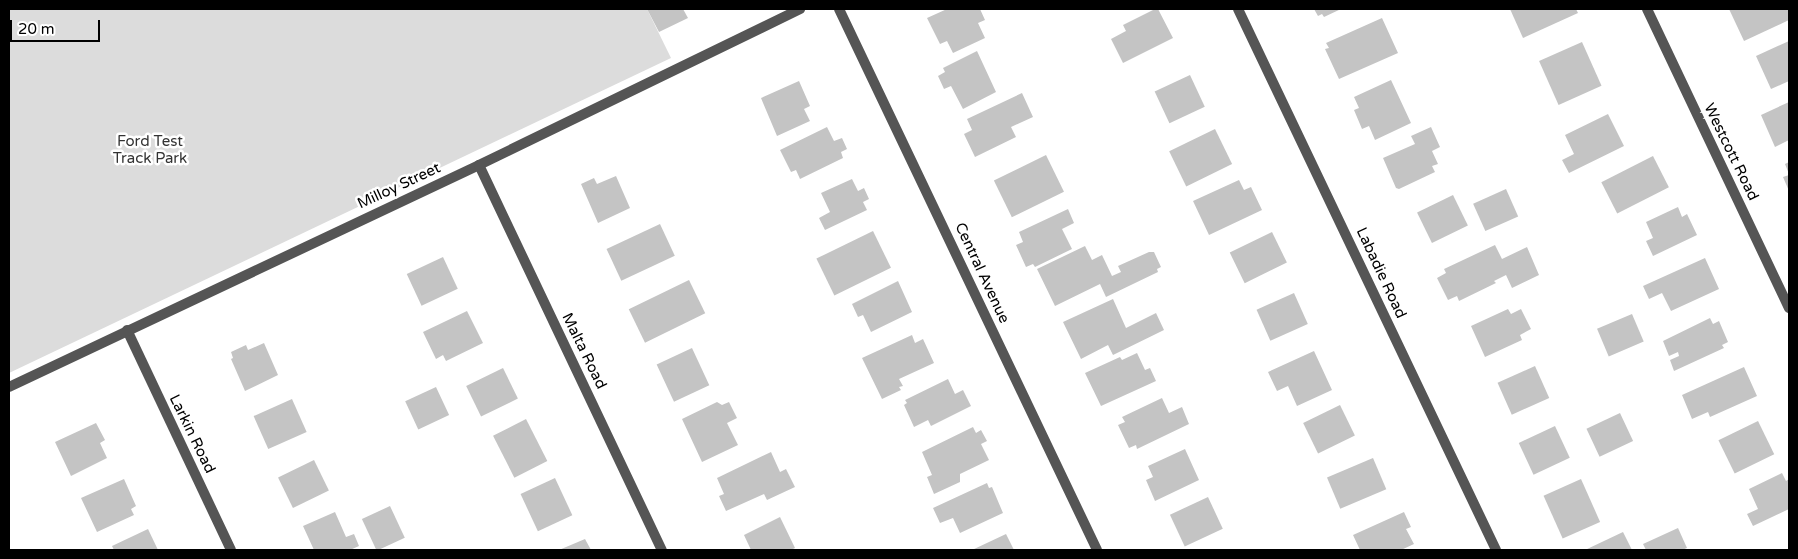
<!DOCTYPE html>
<style>
body{margin:0}
#map{position:relative;width:1798px;height:559px;overflow:hidden;background:#fff;font-family:"Varela Round",sans-serif}
div>[style]{position:absolute}
[style*='--x']{left:calc(var(--x)*1px);top:calc(var(--y)*1px);width:calc(var(--w)*1px);rotate:calc(var(--a)*1deg)}
.green>*{inset:0;background:#dcdcdc}
.building>*{inset:0;background:#c4c4c4;transform-origin:0 0}
.minor>*{height:10px;margin:-5px;padding:0 5px;transform-origin:5px;border-radius:5px;background:#555}
span{translate:-50% -50%;white-space:nowrap;text-align:center;line-height:1.15;-webkit-text-stroke:5px #fff;paint-order:stroke}
.park-label{font-size:15px;color:#333}
.street-label{font-size:15px;color:#000}
.frame{position:absolute;inset:0;border:10px solid #000;pointer-events:none}
.scale{position:absolute;left:10px;top:20px;width:90px;height:22px;box-sizing:border-box;border:2px solid #000;border-top:0;padding-left:6px;font-size:15px;line-height:18px;white-space:nowrap;color:#000;-webkit-text-stroke:4px #fff;paint-order:stroke}
</style>
<div id="map">
<div class="green">
<div style="clip-path:polygon(9px 9px,647px 9px,671px 58px,9px 373px)"></div>
</div>
<div class="building">
<div style="clip-path:polygon(647px 9px,683px 9px,688px 18px,659px 32px)"></div>
<div style="clip-path:polygon(947px 9px,980px 9px,985px 20px,978px 23px,985px 38px,953px 53px,947px 41px,940px 44px,927px 18px)"></div>
<div style="clip-path:polygon(1155px 9px,1158px 9px,1173px 38px,1123px 63px,1111px 39px,1126px 31px,1123px 25px)"></div>
<div style="clip-path:polygon(1314px 9px,1341px 9px,1324px 17px,1322px 14px,1318px 16px)"></div>
<div style="clip-path:polygon(1510px 9px,1576px 9px,1578px 13px,1523px 38px)"></div>
<div style="clip-path:polygon(1729px 9px,1789px 9px,1789px 20px,1744px 41px)"></div>
<div style="clip-path:polygon(1382px 18px,1398px 53px,1339px 79px,1325px 49px,1329px 48px,1326px 43px)"></div>
<div style="clip-path:polygon(1789px 41px,1789px 81px,1771px 89px,1756px 56px)"></div>
<div style="left:1582px;top:42px;width:48px;height:47px;rotate:66deg"></div>
<div style="clip-path:polygon(977px 51px,996px 92px,963px 109px,951px 86px,944px 89px,938px 76px,945px 72px,943px 68px)"></div>
<div style="left:1190px;top:75px;width:35px;height:39px;rotate:65deg"></div>
<div style="clip-path:polygon(1391px 80px,1411px 123px,1375px 140px,1369px 126px,1362px 129px,1354px 110px,1359px 108px,1354px 97px)"></div>
<div style="clip-path:polygon(799px 81px,810px 106px,804px 109px,810px 121px,777px 136px,761px 98px)"></div>
<div style="clip-path:polygon(1022px 93px,1033px 117px,1011px 127px,1016px 137px,975px 157px,964px 134px,972px 130px,967px 119px)"></div>
<div style="clip-path:polygon(1789px 102px,1789px 140px,1775px 147px,1761px 115px)"></div>
<div style="clip-path:polygon(1608px 114px,1624px 146px,1569px 173px,1562px 160px,1574px 154px,1565px 135px)"></div>
<div style="clip-path:polygon(827px 127px,834px 141px,842px 138px,847px 149px,841px 152px,843px 158px,800px 179px,796px 170px,791px 172px,780px 150px)"></div>
<div style="clip-path:polygon(1431px 127px,1440px 147px,1432px 151px,1438px 164px,1432px 166px,1435px 172px,1399px 189px,1396px 188px,1383px 158px,1415px 144px,1411px 136px)"></div>
<div style="left:1215px;top:129px;width:39px;height:51px;rotate:64deg"></div>
<div style="left:1046px;top:155px;width:41px;height:58px;rotate:64deg"></div>
<div style="left:1653px;top:156px;width:35px;height:58px;rotate:63deg"></div>
<div style="clip-path:polygon(1789px 162px,1789px 174px,1785px 164px)"></div>
<div style="clip-path:polygon(1789px 175px,1789px 191px,1783px 177px)"></div>
<div style="clip-path:polygon(616px 176px,630px 208px,598px 223px,581px 184px,594px 178px,597px 184px)"></div>
<div style="clip-path:polygon(852px 179px,858px 191px,864px 188px,869px 199px,863px 202px,867px 210px,825px 230px,819px 218px,830px 212px,821px 193px)"></div>
<div style="clip-path:polygon(1239px 180px,1244px 190px,1251px 187px,1262px 210px,1209px 235px,1193px 201px)"></div>
<div style="left:1506px;top:189px;width:30px;height:36px;rotate:66deg"></div>
<div style="left:1453px;top:195px;width:34px;height:40px;rotate:64deg"></div>
<div style="clip-path:polygon(1678px 207px,1682px 217px,1687px 214px,1697px 235px,1653px 256px,1646px 241px,1653px 238px,1646px 222px)"></div>
<div style="clip-path:polygon(1068px 209px,1074px 223px,1062px 229px,1072px 249px,1035px 267px,1033px 264px,1026px 267px,1016px 245px,1023px 242px,1019px 232px)"></div>
<div style="left:660px;top:224px;width:35px;height:59px;rotate:65deg"></div>
<div style="left:873px;top:231px;width:41px;height:63px;rotate:64deg"></div>
<div style="left:1272px;top:232px;width:34px;height:47px;rotate:64deg"></div>
<div style="clip-path:polygon(1495px 245px,1502px 259px,1527px 247px,1539px 275px,1512px 288px,1506px 275px,1494px 281px,1496px 283px,1459px 301px,1457px 296px,1448px 300px,1437px 278px,1446px 273px,1444px 269px)"></div>
<div style="clip-path:polygon(1085px 246px,1092px 260px,1102px 255px,1112px 276px,1121px 272px,1118px 266px,1149px 252px,1154px 252px,1161px 267px,1157px 269px,1158px 272px,1106px 297px,1100px 284px,1055px 306px,1037px 269px)"></div>
<div style="left:443px;top:257px;width:35px;height:40px;rotate:65deg"></div>
<div style="clip-path:polygon(1705px 258px,1719px 289px,1671px 311px,1662px 293px,1649px 299px,1643px 286px)"></div>
<div style="left:689px;top:280px;width:37px;height:67px;rotate:64deg"></div>
<div style="clip-path:polygon(898px 281px,912px 312px,871px 332px,863px 315px,858px 317px,852px 304px)"></div>
<div style="left:1294px;top:293px;width:34px;height:41px;rotate:66deg"></div>
<div style="clip-path:polygon(1113px 299px,1126px 328px,1156px 313px,1164px 330px,1113px 355px,1108px 345px,1081px 359px,1063px 322px)"></div>
<div style="clip-path:polygon(1508px 309px,1511px 314px,1521px 309px,1531px 329px,1520px 335px,1522px 340px,1485px 357px,1471px 326px)"></div>
<div style="clip-path:polygon(467px 311px,483px 343px,446px 361px,443px 355px,436px 359px,423px 332px)"></div>
<div style="left:1632px;top:314px;width:30px;height:38px;rotate:67deg"></div>
<div style="clip-path:polygon(1710px 318px,1713px 324px,1719px 321px,1728px 342px,1722px 345px,1724px 348px,1674px 371px,1670px 360px,1679px 356px,1678px 352px,1669px 356px,1663px 341px)"></div>
<div style="clip-path:polygon(912px 335px,915px 343px,923px 339px,934px 363px,899px 379px,903px 386px,899px 387px,901px 390px,882px 399px,862px 358px)"></div>
<div style="clip-path:polygon(264px 343px,278px 375px,245px 391px,231px 359px,233px 358px,231px 352px,246px 345px,248px 350px)"></div>
<div style="left:692px;top:348px;width:41px;height:39px;rotate:65deg"></div>
<div style="clip-path:polygon(1314px 351px,1332px 390px,1297px 406px,1288px 386px,1277px 391px,1268px 372px)"></div>
<div style="clip-path:polygon(1137px 353px,1145px 370px,1150px 368px,1156px 381px,1101px 406px,1085px 373px,1120px 357px,1122px 360px)"></div>
<div style="left:1535px;top:366px;width:35px;height:41px;rotate:66deg"></div>
<div style="clip-path:polygon(1744px 367px,1757px 396px,1710px 417px,1708px 412px,1692px 419px,1682px 395px)"></div>
<div style="left:503px;top:368px;width:34px;height:41px;rotate:64deg"></div>
<div style="clip-path:polygon(948px 379px,955px 394px,963px 390px,971px 406px,931px 426px,928px 420px,914px 427px,904px 405px,907px 403px,905px 400px)"></div>
<div style="left:436px;top:387px;width:31px;height:34px;rotate:65deg"></div>
<div style="clip-path:polygon(1162px 398px,1169px 413px,1182px 407px,1189px 424px,1137px 449px,1136px 445px,1129px 448px,1118px 425px,1125px 422px,1122px 417px)"></div>
<div style="left:292px;top:399px;width:36px;height:42px;rotate:66deg"></div>
<div style="clip-path:polygon(717px 402px,722px 405px,729px 402px,737px 418px,727px 423px,738px 445px,702px 462px,682px 419px)"></div>
<div style="left:1340px;top:405px;width:34px;height:41px;rotate:64deg"></div>
<div style="left:1620px;top:413px;width:31px;height:37px;rotate:65deg"></div>
<div style="left:526px;top:419px;width:47px;height:37px;rotate:63deg"></div>
<div style="left:1758px;top:421px;width:37px;height:44px;rotate:64deg"></div>
<div style="clip-path:polygon(96px 423px,105px 440px,100px 443px,107px 458px,71px 476px,55px 442px)"></div>
<div style="left:1555px;top:426px;width:35px;height:40px;rotate:65deg"></div>
<div style="clip-path:polygon(973px 427px,976px 433px,981px 430px,987px 441px,981px 444px,989px 460px,960px 474px,960px 482px,934px 494px,927px 477px,932px 475px,922px 452px)"></div>
<div style="clip-path:polygon(1185px 449px,1199px 480px,1155px 501px,1146px 480px,1153px 477px,1148px 466px)"></div>
<div style="clip-path:polygon(771px 452px,780px 472px,786px 469px,795px 487px,767px 500px,764px 494px,726px 511px,719px 496px,724px 494px,717px 478px)"></div>
<div style="left:1373px;top:458px;width:34px;height:50px;rotate:67deg"></div>
<div style="left:314px;top:460px;width:34px;height:40px;rotate:64deg"></div>
<div style="clip-path:polygon(1782px 473px,1786px 481px,1789px 479px,1789px 509px,1753px 526px,1747px 514px,1758px 509px,1749px 489px)"></div>
<div style="left:555px;top:478px;width:41px;height:38px;rotate:65deg"></div>
<div style="clip-path:polygon(124px 479px,136px 506px,131px 509px,134px 515px,97px 532px,81px 498px)"></div>
<div style="left:1581px;top:479px;width:47px;height:41px;rotate:66deg"></div>
<div style="clip-path:polygon(987px 483px,989px 488px,992px 487px,1003px 513px,960px 533px,953px 518px,940px 523px,933px 508px)"></div>
<div style="left:1208px;top:497px;width:35px;height:42px;rotate:65deg"></div>
<div style="left:390px;top:506px;width:35px;height:31px;rotate:65deg"></div>
<div style="clip-path:polygon(335px 512px,346px 537px,354px 534px,359px 546px,350px 550px,314px 550px,303px 526px)"></div>
<div style="clip-path:polygon(1404px 512px,1411px 527px,1406px 529px,1414px 544px,1401px 550px,1360px 550px,1353px 535px)"></div>
<div style="clip-path:polygon(780px 517px,795px 548px,791px 550px,751px 550px,744px 535px)"></div>
<div style="clip-path:polygon(1678px 528px,1687px 548px,1682px 550px,1646px 550px,1643px 544px)"></div>
<div style="clip-path:polygon(148px 529px,158px 550px,114px 550px,112px 546px)"></div>
<div style="clip-path:polygon(1623px 532px,1632px 550px,1585px 550px)"></div>
<div style="clip-path:polygon(1006px 534px,1014px 550px,972px 550px)"></div>
<div style="clip-path:polygon(585px 539px,591px 550px,559px 550px)"></div>
</div>
<div class="minor">
<div style="--x:839;--y:9;--w:599;--a:64.5"></div>
<div style="--x:1238;--y:9;--w:599;--a:64.5"></div>
<div style="--x:1647;--y:9;--w:331;--a:64.6"></div>
<div style="--x:479;--y:165;--w:426;--a:64.6"></div>
<div style="--x:127;--y:330;--w:243;--a:64.7"></div>
<div style="--x:9;--y:387;--w:520;--a:-25.28"></div>
<div style="--x:479;--y:165;--w:357;--a:-25.9"></div>
</div>
<div class="park-label">
<span style="left:150px;top:150px">Ford Test<br>Track Park</span>
</div>
<div class="street-label">
<span style="left:1731px;top:152px;rotate:64deg">Westcott Road</span>
<span style="left:399px;top:186px;rotate:-25deg">Milloy Street</span>
<span style="left:982px;top:273px;rotate:65deg">Central Avenue</span>
<span style="left:1381px;top:273px;rotate:65deg">Labadie Road</span>
<span style="left:584px;top:351px;rotate:64deg">Malta Road</span>
<span style="left:192px;top:434px;rotate:64deg">Larkin Road</span>
</div>
<div class="frame"></div>
<div class="scale">20 m</div>
</div>
